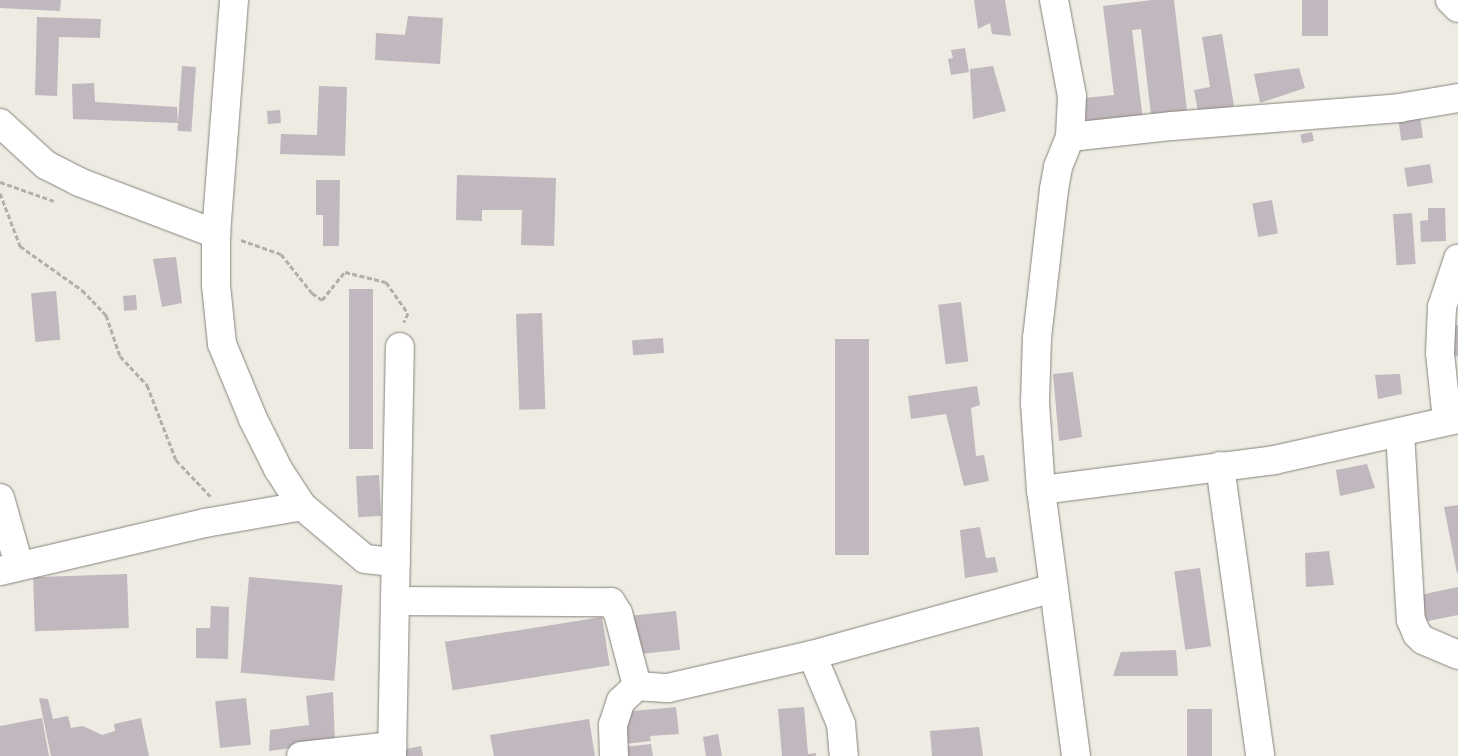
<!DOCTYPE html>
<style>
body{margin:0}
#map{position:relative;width:1458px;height:756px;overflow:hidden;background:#edebe2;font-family:"Space Grotesk",sans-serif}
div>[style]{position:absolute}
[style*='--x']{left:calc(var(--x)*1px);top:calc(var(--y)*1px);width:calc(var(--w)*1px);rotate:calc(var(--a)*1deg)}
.building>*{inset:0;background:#c0b8be;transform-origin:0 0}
.path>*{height:3px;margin-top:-1.5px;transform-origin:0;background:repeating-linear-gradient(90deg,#b1afa8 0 5px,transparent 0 7.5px)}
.roads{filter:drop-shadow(0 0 1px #86837c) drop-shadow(0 0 1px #86837c)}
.minor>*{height:28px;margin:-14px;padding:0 14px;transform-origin:14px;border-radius:14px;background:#fff}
span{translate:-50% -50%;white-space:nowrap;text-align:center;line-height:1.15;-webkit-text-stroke:4px #fbf8f0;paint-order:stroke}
</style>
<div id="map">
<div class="building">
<div style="clip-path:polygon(0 0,61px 0,60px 11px,0 8px)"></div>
<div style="clip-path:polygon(974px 0,1005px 0,1011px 36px,992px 34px,990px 23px,978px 29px)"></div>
<div style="clip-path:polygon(1152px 0,1174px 0,1187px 111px,1151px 115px,1141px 29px,1132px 30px,1143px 120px,1087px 127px,1084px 98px,1114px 95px,1103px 6px)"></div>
<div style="left:1302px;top:0;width:26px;height:36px"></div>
<div style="clip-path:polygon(408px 16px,443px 18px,440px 64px,375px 60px,376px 33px,405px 35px)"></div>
<div style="clip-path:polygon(37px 17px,101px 19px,100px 38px,59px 37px,57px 96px,35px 95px)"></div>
<div style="clip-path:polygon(1222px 34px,1234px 106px,1198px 112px,1194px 90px,1210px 87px,1202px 37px)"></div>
<div style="clip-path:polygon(965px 48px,969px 72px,951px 75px,948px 59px,953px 58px,951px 50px)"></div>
<div style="left:182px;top:66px;width:14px;height:65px;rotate:4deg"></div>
<div style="clip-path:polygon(993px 66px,1006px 111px,973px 119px,970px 69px)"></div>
<div style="clip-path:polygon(1299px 68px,1305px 88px,1260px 103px,1254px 74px)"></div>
<div style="clip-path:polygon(94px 83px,95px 102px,177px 107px,178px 123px,73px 119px,72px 84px)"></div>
<div style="clip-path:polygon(319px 86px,347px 87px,345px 156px,280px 154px,281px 134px,317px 135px)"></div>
<div style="left:280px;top:110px;width:13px;height:13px;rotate:86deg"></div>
<div style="left:1420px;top:116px;width:22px;height:22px;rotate:82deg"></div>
<div style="left:1312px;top:132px;width:9px;height:12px;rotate:77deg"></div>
<div style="left:1430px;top:164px;width:19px;height:26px;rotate:81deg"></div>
<div style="clip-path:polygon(457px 175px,556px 178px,554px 246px,521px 245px,522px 210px,482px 210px,482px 221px,456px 220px)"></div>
<div style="clip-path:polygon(316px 180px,340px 180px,339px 246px,323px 246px,323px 215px,316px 215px)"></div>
<div style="left:1272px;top:200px;width:34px;height:20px;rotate:80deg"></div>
<div style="clip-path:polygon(1428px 208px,1445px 208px,1446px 241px,1421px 242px,1420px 221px,1428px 220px)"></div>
<div style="left:1412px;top:213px;width:51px;height:19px;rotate:86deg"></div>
<div style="clip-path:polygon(176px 257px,182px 303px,162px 307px,153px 259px)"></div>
<div style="left:349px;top:289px;width:24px;height:160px"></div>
<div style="left:56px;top:291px;width:49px;height:25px;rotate:85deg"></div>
<div style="left:136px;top:295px;width:15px;height:13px;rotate:86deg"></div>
<div style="left:961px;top:302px;width:60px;height:23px;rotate:83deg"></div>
<div style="left:542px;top:313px;width:96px;height:26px;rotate:88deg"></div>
<div style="clip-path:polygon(1458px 325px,1458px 356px,1448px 358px,1444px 326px)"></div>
<div style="left:663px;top:338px;width:15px;height:31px;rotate:86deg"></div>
<div style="left:835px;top:339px;width:34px;height:216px"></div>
<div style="clip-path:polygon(1073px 372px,1082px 437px,1059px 441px,1053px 374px)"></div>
<div style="clip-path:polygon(1400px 374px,1402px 394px,1378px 399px,1375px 375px)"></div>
<div style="clip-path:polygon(977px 386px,980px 405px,971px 408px,976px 456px,984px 455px,989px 481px,964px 486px,946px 414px,911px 419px,908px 396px)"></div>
<div style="clip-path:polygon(1367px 464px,1375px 488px,1340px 496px,1336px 470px)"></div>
<div style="left:379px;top:475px;width:41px;height:23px;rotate:87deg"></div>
<div style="clip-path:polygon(1458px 505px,1458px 573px,1457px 573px,1444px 507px)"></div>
<div style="clip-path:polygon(980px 527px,986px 558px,995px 557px,998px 572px,965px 578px,960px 530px)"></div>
<div style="clip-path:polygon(1329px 551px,1334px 585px,1306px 587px,1305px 553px)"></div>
<div style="left:1200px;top:568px;width:79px;height:26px;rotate:82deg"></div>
<div style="left:127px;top:574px;width:54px;height:94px;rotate:88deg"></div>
<div style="left:249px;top:577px;width:94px;height:96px;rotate:5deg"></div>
<div style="clip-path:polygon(1458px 587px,1458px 615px,1418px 623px,1420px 595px)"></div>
<div style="clip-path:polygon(211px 606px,229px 607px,228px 659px,196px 658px,196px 628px,210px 628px)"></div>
<div style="left:676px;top:611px;width:39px;height:43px;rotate:84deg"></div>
<div style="left:602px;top:617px;width:49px;height:159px;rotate:81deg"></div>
<div style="clip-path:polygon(1176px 650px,1178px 676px,1113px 676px,1121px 652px)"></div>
<div style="clip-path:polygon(333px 692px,335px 742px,269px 751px,270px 730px,309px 725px,306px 696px)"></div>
<div style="clip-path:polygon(39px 698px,48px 699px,53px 719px,68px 716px,71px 728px,83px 726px,102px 735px,115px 731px,114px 724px,141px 718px,149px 756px,51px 756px)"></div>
<div style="left:246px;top:698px;width:47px;height:31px;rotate:84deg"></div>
<div style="clip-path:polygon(676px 707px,679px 734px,650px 736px,651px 741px,624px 744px,622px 712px)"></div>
<div style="clip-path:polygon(804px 707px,808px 754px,816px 753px,816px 756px,782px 756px,778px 709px)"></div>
<div style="left:1187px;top:709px;width:25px;height:47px"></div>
<div style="clip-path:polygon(42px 718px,49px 756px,0 756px,0 726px)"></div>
<div style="clip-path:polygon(589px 719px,595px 756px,494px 756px,490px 735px)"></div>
<div style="clip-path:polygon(979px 727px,983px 756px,932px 756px,930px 731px)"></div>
<div style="clip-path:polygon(718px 734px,722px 756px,706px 756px,703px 737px)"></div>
<div style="clip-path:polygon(651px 744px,653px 756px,625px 756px,624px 747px)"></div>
<div style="clip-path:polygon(421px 746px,423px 756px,396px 756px,395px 751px)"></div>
</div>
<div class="path">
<div style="--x:0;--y:182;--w:57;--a:19.4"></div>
<div style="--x:0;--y:193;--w:57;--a:69.3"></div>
<div style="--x:20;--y:246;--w:76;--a:35.4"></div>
<div style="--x:82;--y:290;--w:35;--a:46"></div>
<div style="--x:106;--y:315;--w:43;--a:71.1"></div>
<div style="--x:120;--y:356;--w:40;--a:47"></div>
<div style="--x:147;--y:385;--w:80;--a:68.9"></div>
<div style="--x:176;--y:460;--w:50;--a:46.6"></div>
<div style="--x:241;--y:240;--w:42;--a:19.3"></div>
<div style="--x:281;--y:254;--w:50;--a:51.5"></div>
<div style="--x:312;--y:293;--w:12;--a:35"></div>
<div style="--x:322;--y:300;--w:36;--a:-51"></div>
<div style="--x:345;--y:272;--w:42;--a:13.7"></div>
<div style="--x:386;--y:282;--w:38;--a:55"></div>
<div style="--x:408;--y:313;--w:10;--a:114"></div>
</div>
<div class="roads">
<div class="minor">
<div style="--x:234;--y:0;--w:235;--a:94.4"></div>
<div style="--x:216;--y:234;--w:51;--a:90"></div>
<div style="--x:216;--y:285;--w:59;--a:84.2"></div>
<div style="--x:222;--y:344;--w:81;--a:67.5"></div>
<div style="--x:253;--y:419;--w:56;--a:63.4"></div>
<div style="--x:278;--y:469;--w:44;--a:57"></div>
<div style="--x:302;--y:506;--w:82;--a:40.1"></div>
<div style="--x:365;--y:559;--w:31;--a:6"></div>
<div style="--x:1054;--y:0;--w:98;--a:79.4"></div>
<div style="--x:1072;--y:96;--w:41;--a:92.8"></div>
<div style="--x:1070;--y:137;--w:103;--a:-6.2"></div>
<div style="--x:1172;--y:126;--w:228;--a:-4.5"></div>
<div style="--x:1399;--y:108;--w:60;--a:-9.6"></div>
<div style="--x:1450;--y:0;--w:11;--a:45"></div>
<div style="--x:0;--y:123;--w:62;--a:42.4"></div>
<div style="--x:46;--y:165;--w:37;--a:27"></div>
<div style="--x:79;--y:182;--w:147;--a:20.8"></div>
<div style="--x:1070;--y:137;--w:32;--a:112"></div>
<div style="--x:1058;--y:167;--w:22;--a:100"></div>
<div style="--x:1054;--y:189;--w:150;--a:96.5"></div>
<div style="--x:1037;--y:338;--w:65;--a:91.8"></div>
<div style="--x:1035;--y:403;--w:87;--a:86.1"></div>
<div style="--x:1041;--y:490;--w:268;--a:82.5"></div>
<div style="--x:1447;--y:420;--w:67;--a:-96"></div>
<div style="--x:1440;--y:353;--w:46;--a:-87.5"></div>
<div style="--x:1442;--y:307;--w:51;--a:-71.6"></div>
<div style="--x:1400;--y:432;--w:188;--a:86.7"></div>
<div style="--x:1411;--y:620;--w:15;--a:67"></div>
<div style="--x:1417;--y:634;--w:8;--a:45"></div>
<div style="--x:1423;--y:640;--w:38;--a:23"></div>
<div style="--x:1220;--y:466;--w:293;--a:82.1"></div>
<div style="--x:1041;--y:490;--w:235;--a:-7.3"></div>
<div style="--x:1274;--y:460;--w:189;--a:-12.6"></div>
<div style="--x:0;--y:498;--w:70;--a:74.2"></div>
<div style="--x:0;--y:571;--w:211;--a:-13.2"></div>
<div style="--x:205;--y:523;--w:98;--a:-9.9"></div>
<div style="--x:396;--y:601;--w:215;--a:0.3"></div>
<div style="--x:611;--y:602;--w:13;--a:58"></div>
<div style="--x:618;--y:613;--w:75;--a:75.4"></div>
<div style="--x:812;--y:655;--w:75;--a:67.2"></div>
<div style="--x:841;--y:724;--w:32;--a:85"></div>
<div style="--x:301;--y:756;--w:92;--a:-6.3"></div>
<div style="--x:392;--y:756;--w:409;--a:-88.9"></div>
<div style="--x:614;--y:756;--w:31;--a:-92"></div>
<div style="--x:613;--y:725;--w:25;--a:-72"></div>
<div style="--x:621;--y:701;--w:22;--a:-43"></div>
<div style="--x:637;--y:686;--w:31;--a:4"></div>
<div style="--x:668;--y:688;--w:148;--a:-12.9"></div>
<div style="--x:812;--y:655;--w:250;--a:-15.5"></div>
</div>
</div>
</div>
